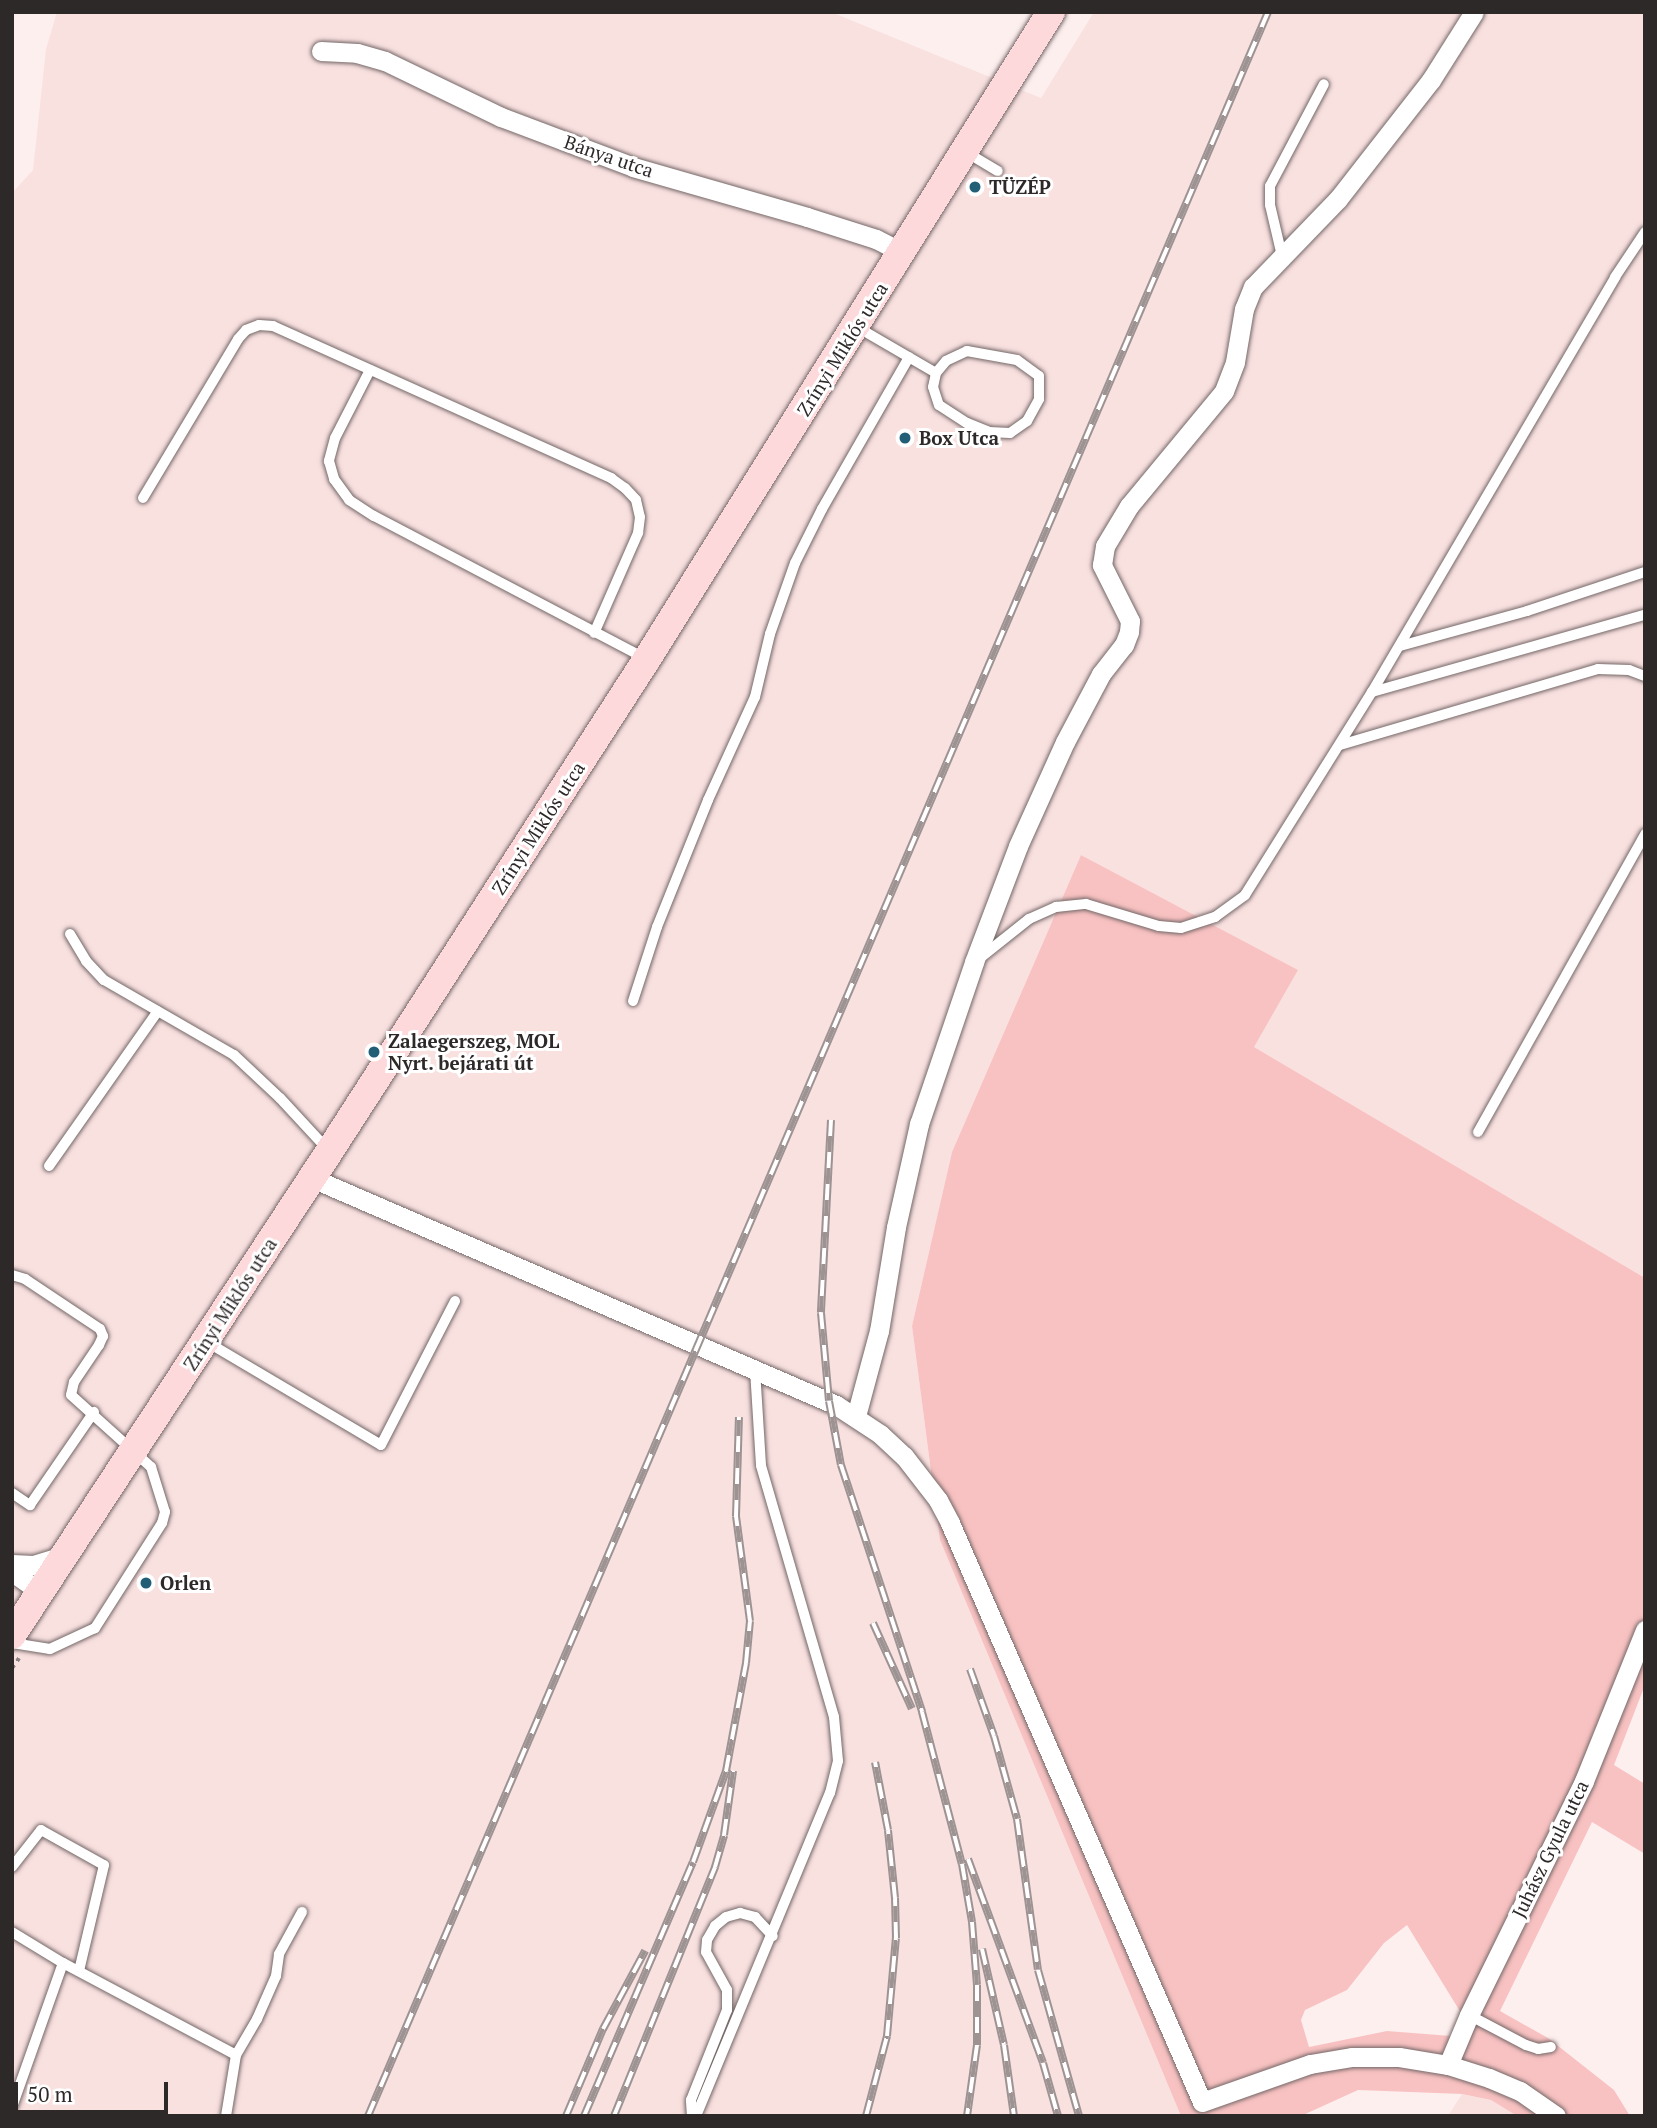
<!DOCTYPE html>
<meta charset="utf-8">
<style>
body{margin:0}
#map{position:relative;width:1657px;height:2128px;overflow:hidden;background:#feefef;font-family:"PT Serif",serif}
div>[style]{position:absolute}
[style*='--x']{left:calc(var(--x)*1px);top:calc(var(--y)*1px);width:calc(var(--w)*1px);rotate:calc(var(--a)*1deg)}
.built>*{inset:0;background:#f9e1e0}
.green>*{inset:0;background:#f9c2c2}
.path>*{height:3.5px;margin-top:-1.75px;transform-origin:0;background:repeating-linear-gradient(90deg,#8d8383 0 3.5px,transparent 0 8.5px)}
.roads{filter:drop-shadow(0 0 2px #746767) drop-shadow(0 0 2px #746767)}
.lane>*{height:10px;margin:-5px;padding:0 5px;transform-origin:5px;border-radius:5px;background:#fff}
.street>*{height:19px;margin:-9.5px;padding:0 9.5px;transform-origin:9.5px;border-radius:9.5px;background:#fff}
.secondary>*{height:28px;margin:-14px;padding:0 14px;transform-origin:14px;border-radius:14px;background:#fed9db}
.rail>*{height:8px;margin-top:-4px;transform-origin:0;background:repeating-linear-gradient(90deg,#fff 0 16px,#9d9393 0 32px);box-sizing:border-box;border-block:2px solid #9d9393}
.dots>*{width:19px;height:19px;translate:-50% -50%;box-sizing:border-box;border:4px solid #fff;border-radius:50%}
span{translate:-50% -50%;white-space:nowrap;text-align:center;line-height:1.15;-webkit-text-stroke:6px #fff;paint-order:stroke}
.street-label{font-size:19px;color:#2e2929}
.poi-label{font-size:19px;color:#2e2929;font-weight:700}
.left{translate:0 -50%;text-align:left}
.frame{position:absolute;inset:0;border:14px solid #2e2929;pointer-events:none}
.scale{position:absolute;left:14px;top:2082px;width:154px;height:32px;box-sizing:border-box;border:4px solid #2e2929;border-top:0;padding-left:9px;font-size:21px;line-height:24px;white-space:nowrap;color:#2e2929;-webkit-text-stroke:5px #fff;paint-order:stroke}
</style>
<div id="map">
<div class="built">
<div style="clip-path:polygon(57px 12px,831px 12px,1041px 98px,1094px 12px,1645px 12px,1645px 203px,1642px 207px,1645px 206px,1645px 1278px,1253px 1047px,1297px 970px,1081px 855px,952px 1152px,912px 1326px,940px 1540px,1181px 2116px,12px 2116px,12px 193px,33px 170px,46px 49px)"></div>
<div style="clip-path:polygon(1462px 2094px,1491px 2100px,1517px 2116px,1448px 2116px)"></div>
</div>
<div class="green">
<div style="clip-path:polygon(evenodd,1081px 855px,1298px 970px,1254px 1047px,1645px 1278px,1645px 1685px,1614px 1765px,1645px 1784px,1645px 1854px,1592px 1822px,1500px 2011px,1548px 2038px,1614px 2090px,1630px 2116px,1517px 2116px,1491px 2100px,1462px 2094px,1358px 2090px,1301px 2116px,1181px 2116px,940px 1540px,912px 1326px,952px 1152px,1081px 855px,1407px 1925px,1461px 2013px,1451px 2036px,1387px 2031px,1309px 2047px,1301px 2020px,1305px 2010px,1347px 1990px,1384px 1943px,1407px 1925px)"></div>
</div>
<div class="path">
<div style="--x:12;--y:1668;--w:12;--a:-55"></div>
</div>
<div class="roads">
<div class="lane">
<div style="--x:966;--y:152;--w:37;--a:31"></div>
<div style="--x:1282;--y:256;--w:52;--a:-103.2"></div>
<div style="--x:1270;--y:205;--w:19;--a:-90"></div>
<div style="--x:1270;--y:186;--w:115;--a:-62.1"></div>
<div style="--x:857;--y:327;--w:91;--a:30.2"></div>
<div style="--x:936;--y:373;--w:14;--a:102"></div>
<div style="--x:933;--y:387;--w:19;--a:72"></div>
<div style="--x:939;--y:405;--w:33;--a:33"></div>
<div style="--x:967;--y:423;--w:24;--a:22"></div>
<div style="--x:989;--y:432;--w:21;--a:3"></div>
<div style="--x:1010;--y:433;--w:21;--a:-35"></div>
<div style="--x:1027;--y:421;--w:25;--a:-61"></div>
<div style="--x:1039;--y:399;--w:23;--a:-90"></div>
<div style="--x:1039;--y:376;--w:27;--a:-144"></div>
<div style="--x:1017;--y:360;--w:51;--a:-169.8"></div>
<div style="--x:967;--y:351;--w:23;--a:155"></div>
<div style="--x:946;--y:361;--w:16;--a:130"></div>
<div style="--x:370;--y:370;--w:76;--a:117.2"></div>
<div style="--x:335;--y:438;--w:24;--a:105"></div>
<div style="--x:329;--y:461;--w:19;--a:74"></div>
<div style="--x:334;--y:479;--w:26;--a:54"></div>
<div style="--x:349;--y:500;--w:30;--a:33"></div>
<div style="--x:374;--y:516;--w:304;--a:27.7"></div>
<div style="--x:143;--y:498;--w:185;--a:-59.1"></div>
<div style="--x:238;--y:339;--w:12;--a:-48"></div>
<div style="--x:246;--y:330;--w:14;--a:-21"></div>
<div style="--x:259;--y:325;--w:14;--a:4"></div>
<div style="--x:273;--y:326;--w:371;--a:24.2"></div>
<div style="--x:611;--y:478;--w:17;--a:36"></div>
<div style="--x:625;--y:488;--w:16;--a:47"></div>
<div style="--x:636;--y:500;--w:17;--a:77"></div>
<div style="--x:640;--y:517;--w:16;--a:97"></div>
<div style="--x:638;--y:533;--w:109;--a:113.7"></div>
<div style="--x:1400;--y:646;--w:132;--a:-15.4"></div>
<div style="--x:1527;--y:611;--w:124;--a:-18.3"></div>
<div style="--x:1372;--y:692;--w:284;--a:-15.8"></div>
<div style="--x:1340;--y:745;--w:269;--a:-16.4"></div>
<div style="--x:1598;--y:669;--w:31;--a:2"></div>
<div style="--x:1629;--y:670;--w:17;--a:21"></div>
<div style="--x:70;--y:934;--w:31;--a:59"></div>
<div style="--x:86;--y:961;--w:26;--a:47"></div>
<div style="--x:104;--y:980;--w:150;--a:30"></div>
<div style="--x:234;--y:1055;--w:63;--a:43.1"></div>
<div style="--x:280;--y:1098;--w:69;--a:47.3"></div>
<div style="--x:980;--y:958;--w:63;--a:-38.5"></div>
<div style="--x:1029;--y:919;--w:30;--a:-24"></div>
<div style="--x:1056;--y:907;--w:30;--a:-6"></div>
<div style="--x:1086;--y:904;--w:76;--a:16.8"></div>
<div style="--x:1159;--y:926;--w:22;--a:5"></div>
<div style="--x:1181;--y:928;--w:36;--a:-18"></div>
<div style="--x:1215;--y:917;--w:37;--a:-36"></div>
<div style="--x:1245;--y:895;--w:239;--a:-58"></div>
<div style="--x:1372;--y:692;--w:481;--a:-59.6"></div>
<div style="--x:1615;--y:277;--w:54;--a:-56.3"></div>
<div style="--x:633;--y:1001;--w:78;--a:-72"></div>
<div style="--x:657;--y:927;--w:137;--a:-68.1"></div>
<div style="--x:708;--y:800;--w:113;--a:-65.5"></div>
<div style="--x:755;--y:697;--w:65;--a:-76.6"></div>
<div style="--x:770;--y:634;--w:75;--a:-70.6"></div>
<div style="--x:795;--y:563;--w:60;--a:-63.4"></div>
<div style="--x:822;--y:509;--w:175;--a:-60.2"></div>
<div style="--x:1478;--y:1132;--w:342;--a:-60.7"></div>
<div style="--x:49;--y:1166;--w:189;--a:-54.9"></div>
<div style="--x:12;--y:1275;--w:14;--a:17"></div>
<div style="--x:25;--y:1279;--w:90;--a:33.7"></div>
<div style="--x:100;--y:1329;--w:8;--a:67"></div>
<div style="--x:103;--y:1336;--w:10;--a:114"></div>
<div style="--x:99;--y:1345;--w:45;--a:124"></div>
<div style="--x:74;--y:1382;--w:13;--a:103"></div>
<div style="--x:71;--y:1395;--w:108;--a:42"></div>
<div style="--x:151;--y:1467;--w:47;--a:72.7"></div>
<div style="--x:165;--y:1512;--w:11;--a:105"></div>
<div style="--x:162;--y:1523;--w:125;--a:122.5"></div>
<div style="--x:95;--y:1628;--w:50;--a:155"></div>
<div style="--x:50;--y:1649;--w:38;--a:-171"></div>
<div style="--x:207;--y:1342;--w:202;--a:30.6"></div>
<div style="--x:381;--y:1445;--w:162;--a:-62.8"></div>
<div style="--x:12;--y:1493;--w:22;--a:34"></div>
<div style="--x:30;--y:1505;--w:113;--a:-55.5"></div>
<div style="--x:12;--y:1867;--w:47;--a:-51.9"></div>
<div style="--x:41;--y:1830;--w:72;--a:29.1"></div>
<div style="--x:104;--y:1865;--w:109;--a:103.3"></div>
<div style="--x:12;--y:1932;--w:60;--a:31.3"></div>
<div style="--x:63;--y:1963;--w:153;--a:109.5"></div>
<div style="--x:63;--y:1963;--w:196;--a:28"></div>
<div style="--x:236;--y:2055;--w:62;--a:99.3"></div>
<div style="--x:1469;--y:2015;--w:64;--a:27.8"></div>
<div style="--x:1526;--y:2045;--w:13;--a:18"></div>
<div style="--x:1538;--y:2049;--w:13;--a:-9"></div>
<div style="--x:236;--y:2055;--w:42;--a:-59.7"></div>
<div style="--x:257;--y:2019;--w:47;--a:-66.2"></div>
<div style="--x:276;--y:1976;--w:22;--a:-82"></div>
<div style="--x:279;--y:1954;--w:48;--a:-61.3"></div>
<div style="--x:692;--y:2116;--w:16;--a:-94"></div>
<div style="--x:691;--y:2100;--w:97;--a:-68.2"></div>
<div style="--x:727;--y:2010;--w:20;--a:-90"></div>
<div style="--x:727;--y:1990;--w:43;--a:-118.9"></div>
<div style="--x:706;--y:1952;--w:12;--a:-85"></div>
<div style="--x:707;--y:1940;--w:16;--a:-60"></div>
<div style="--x:715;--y:1926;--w:14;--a:-39"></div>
<div style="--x:726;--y:1917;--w:15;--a:-16"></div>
<div style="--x:740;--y:1913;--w:16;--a:15"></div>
<div style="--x:755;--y:1917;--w:26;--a:47"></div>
<div style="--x:696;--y:2116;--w:350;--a:-67.5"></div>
<div style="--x:830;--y:1793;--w:33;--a:-76"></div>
<div style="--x:838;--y:1761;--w:44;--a:-95.2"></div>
<div style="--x:834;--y:1717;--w:262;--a:-106.2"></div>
<div style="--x:761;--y:1465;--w:96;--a:-93.6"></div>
</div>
<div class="street">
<div style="--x:321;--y:51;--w:36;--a:3"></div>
<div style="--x:357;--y:53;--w:29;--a:16"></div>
<div style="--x:385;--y:61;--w:129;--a:25.8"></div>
<div style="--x:501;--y:117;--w:141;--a:20.7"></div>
<div style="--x:633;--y:167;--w:181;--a:16"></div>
<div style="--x:807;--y:217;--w:72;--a:17.7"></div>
<div style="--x:876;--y:239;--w:29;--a:27"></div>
<div style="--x:312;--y:1178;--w:571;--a:23.42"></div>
<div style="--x:836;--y:1405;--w:53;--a:33.4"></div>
<div style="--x:880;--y:1434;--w:33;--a:43"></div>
<div style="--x:904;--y:1456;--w:56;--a:52.3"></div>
<div style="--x:938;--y:1500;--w:26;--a:62"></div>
<div style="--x:950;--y:1523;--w:631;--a:66.48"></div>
<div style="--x:1202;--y:2102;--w:114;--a:-19.4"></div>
<div style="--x:1310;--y:2064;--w:43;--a:-9.5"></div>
<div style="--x:1352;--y:2057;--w:47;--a:0"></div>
<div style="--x:1399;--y:2057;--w:50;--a:9.3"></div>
<div style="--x:1448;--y:2065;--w:43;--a:17.6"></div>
<div style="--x:1489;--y:2078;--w:34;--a:23"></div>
<div style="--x:1520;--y:2091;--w:44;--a:34.8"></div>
<div style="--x:856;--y:1416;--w:88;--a:-74.9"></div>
<div style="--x:879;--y:1331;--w:105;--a:-80.7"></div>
<div style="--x:896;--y:1227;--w:106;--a:-77.4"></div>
<div style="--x:919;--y:1124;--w:171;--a:-71.2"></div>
<div style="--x:974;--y:962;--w:124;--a:-69.2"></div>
<div style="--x:1018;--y:846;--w:114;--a:-65.7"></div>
<div style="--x:1065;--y:742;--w:77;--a:-62.1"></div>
<div style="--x:1101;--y:674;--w:37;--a:-52"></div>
<div style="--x:1124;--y:645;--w:14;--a:-69"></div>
<div style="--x:1129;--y:632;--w:11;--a:-85"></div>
<div style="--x:1130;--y:621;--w:63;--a:-116.6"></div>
<div style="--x:1102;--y:565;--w:19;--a:-81"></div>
<div style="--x:1105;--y:546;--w:47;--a:-59"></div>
<div style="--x:1129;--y:506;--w:149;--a:-50.4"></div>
<div style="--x:1224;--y:391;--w:31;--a:-69"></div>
<div style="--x:1235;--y:362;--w:54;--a:-80.4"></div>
<div style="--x:1244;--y:309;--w:24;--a:-68"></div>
<div style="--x:1253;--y:287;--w:122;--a:-46"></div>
<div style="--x:1338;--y:199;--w:151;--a:-52"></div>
<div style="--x:1431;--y:80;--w:80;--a:-57.7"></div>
<div style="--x:12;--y:1564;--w:21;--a:3"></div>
<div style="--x:33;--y:1565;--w:34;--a:-17"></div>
<div style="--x:12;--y:1572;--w:35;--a:35"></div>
<div style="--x:1448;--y:2065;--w:54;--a:-67.2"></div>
<div style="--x:1469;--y:2015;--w:261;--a:-63.8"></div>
<div style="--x:1584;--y:1781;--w:163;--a:-68"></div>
</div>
<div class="secondary">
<div style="--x:12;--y:1635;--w:578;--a:-56.72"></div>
<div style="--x:329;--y:1152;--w:587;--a:-57.18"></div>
<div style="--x:647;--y:659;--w:763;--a:-58.02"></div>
</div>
</div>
<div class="rail">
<div style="--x:831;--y:1120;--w:193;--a:93"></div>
<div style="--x:821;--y:1313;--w:88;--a:84.8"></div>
<div style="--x:829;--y:1401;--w:65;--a:79.4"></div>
<div style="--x:841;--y:1465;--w:260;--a:71.8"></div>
<div style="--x:922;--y:1712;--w:157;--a:75.3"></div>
<div style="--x:962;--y:1864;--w:59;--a:80.2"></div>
<div style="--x:972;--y:1922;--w:63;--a:85.5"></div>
<div style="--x:977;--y:1985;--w:60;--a:90"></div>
<div style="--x:977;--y:2045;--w:72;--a:98"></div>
<div style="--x:873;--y:1623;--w:94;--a:65.6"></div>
<div style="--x:970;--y:1669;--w:71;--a:70.3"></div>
<div style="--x:994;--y:1736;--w:86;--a:74.5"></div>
<div style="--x:1017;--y:1819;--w:152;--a:82.1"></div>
<div style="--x:1038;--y:1970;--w:152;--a:74.3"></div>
<div style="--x:968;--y:1859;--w:217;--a:69.8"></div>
<div style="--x:1043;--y:2063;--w:55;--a:74.2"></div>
<div style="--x:982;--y:1949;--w:98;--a:77.1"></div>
<div style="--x:1004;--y:2045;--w:72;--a:82"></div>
<div style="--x:368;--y:2116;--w:2288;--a:-66.84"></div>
<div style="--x:566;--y:2116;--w:95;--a:-67"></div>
<div style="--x:603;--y:2029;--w:89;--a:-61.7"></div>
<div style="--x:584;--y:2116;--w:276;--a:-66.8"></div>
<div style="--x:693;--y:1862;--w:97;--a:-70.1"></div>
<div style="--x:726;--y:1771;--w:110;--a:-79.5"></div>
<div style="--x:746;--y:1663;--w:42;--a:-84.6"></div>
<div style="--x:750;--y:1621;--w:106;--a:-97.6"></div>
<div style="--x:736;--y:1516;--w:99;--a:-88.3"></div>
<div style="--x:614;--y:2116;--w:269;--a:-67.9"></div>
<div style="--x:715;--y:1867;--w:33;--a:-74"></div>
<div style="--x:724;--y:1835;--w:65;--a:-82"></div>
<div style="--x:866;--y:2116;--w:83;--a:-75.3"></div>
<div style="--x:887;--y:2036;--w:98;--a:-84.8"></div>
<div style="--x:896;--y:1938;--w:40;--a:-91.4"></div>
<div style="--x:895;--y:1898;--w:68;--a:-95.9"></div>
<div style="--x:888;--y:1830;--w:69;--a:-100.8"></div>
</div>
<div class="dots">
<div style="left:975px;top:187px;background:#225e76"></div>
<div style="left:905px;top:438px;background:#225e76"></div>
<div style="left:374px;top:1052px;background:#225e76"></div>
<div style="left:146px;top:1583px;background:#225e76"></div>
</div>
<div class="street-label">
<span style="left:609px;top:156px;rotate:19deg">Bánya utca</span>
<span style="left:842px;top:349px;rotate:-58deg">Zrínyi Miklós utca</span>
<span style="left:538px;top:828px;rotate:-57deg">Zrínyi Miklós utca</span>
<span style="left:230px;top:1304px;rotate:-57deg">Zrínyi Miklós utca</span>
<span style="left:1550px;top:1849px;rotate:-64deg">Juhász Gyula utca</span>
</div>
<div class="poi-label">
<span class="left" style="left:989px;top:187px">TÜZÉP</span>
<span class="left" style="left:919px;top:438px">Box Utca</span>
<span class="left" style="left:388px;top:1052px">Zalaegerszeg, MOL<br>Nyrt. bejárati út</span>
<span class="left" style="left:160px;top:1583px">Orlen</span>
</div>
<div class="frame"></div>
<div class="scale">50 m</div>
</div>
